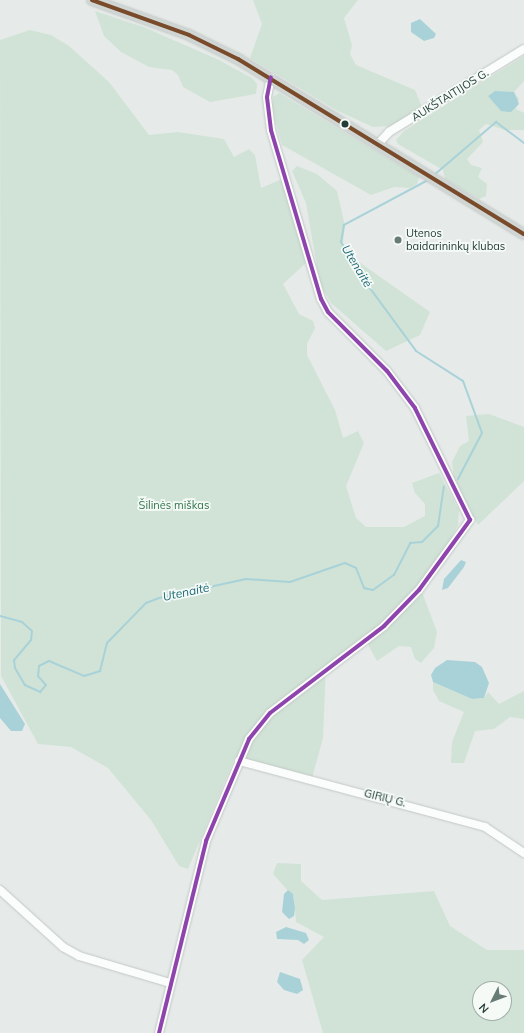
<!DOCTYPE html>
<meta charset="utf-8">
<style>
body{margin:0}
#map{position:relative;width:524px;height:1033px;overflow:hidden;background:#e6ebe9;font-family:Mulish,sans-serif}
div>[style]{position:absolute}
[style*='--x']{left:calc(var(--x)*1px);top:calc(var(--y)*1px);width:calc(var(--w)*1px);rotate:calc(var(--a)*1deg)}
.green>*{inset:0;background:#d0e3d6}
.water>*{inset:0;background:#a9d2d8}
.stream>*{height:2px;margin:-1px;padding:0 1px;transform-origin:1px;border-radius:1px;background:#a9d2d8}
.roads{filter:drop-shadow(0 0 1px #c3c8c6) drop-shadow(0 0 1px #c3c8c6)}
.minor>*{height:8px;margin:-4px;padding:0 4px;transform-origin:4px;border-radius:4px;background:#fbfcfc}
.major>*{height:10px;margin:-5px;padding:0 5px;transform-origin:5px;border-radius:5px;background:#cfd6d4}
.bus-1>*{height:4px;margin:-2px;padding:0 2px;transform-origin:2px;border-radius:2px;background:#7a4b2a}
.bus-2>*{height:4px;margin:-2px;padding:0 2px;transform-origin:2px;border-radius:2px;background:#8e44ad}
.dots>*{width:11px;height:11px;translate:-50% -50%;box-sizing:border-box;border:2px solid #f5faf7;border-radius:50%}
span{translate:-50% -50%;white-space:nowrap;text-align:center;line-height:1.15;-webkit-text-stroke:3.5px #f5faf7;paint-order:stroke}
.street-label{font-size:11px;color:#243e37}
.poi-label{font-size:11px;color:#243e37}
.left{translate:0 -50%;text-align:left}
.park-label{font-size:11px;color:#307448}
.water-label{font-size:12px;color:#206c78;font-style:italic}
.north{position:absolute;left:472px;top:981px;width:40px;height:40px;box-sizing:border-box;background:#f5faf7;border:1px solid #a1afaa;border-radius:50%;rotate:228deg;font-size:11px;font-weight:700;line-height:16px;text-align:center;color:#243e37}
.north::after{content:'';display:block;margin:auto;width:14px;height:18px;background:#687b75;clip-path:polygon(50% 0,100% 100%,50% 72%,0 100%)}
</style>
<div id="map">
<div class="green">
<div style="clip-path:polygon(253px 0,358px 0,344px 18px,352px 45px,350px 54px,356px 65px,415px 90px,422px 107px,390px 126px,373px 127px,336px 110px,250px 58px,262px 24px)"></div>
<div style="clip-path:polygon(95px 11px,146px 28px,219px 60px,252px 78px,257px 84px,256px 94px,210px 102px,183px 87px,178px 75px,172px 70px,149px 67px,121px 52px,104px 36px)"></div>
<div style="clip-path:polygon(30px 30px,51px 35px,69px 46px,109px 82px,149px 135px,178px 132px,224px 139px,234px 157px,249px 149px,255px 155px,261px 188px,282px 179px,307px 262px,283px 284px,299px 314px,313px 321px,315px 328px,307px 344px,307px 355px,335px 410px,343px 438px,358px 431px,364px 443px,346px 486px,356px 518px,366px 527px,404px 527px,425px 516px,425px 504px,415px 493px,412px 483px,439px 473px,459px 510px,458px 525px,422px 592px,437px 632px,434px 648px,421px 663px,415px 659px,411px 647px,399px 646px,377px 661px,363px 636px,326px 666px,323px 738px,312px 778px,235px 757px,188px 869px,179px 866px,151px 820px,108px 768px,71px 747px,38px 744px,1px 676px,0 40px)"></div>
<div style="clip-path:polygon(524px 56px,524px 81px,514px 92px,519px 99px,516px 109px,524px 113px,524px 130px,505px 130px,486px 124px,479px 130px,483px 142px,467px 159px,471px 165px,482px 168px,478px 177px,487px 184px,486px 196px,479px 199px,445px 179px,443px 170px,398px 144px,396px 140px,404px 131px)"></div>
<div style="clip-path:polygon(279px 93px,419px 177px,417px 184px,410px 188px,394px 187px,371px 195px,282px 145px,272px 110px,273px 97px)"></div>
<div style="clip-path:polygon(297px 166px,317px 174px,337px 191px,345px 226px,343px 243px,349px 255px,430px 312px,420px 335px,386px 351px,331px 303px,320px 284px,306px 203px,292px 171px)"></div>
<div style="clip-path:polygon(489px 414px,524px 427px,524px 481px,478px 525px,454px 480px,452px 462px,460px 446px,469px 441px,466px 416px)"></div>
<div style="clip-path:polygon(433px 682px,472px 699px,484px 698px,488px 692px,499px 704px,524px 691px,524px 719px,510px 717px,494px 729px,475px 731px,464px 763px,451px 763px,452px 742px,464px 712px,439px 701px,433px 690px)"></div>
<div style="clip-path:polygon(evenodd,277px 863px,301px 864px,301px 881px,322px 900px,434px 891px,450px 926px,487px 950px,524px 950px,524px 1033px,323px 1033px,302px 960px,324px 937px,296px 922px,294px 897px,273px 874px,277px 863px,480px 989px,504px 989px,504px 1013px,480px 1013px,480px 989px)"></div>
</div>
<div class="water">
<div style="clip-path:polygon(420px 19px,436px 34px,434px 38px,424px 41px,411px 32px,411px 23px)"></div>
<div style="clip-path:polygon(495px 91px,514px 92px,519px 104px,511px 112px,501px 111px,488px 96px)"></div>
<div style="clip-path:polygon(461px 560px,466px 562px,464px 567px,448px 588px,442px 590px,444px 579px)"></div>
<div style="clip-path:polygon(447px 660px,475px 662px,482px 667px,489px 683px,484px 698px,472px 699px,433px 682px,431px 675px,435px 668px)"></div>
<div style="clip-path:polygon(0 684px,25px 724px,22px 731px,11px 731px,0 718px)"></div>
<div style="clip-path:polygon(288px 890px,293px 894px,295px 908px,294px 916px,289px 919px,282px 912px,284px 894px)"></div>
<div style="clip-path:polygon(286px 927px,306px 933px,309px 940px,304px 944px,298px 940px,277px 939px,276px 932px)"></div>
<div style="clip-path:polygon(280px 972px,300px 979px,303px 990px,297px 994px,284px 990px,277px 982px)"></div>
</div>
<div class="stream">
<div style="--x:434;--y:175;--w:82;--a:-40.5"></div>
<div style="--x:496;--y:122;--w:35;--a:37"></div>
<div style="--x:430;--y:179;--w:98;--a:151.9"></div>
<div style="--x:344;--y:225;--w:17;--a:100"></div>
<div style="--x:341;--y:242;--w:39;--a:60"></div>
<div style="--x:361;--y:276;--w:93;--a:53.7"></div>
<div style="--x:416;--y:351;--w:56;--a:32.6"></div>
<div style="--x:463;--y:381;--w:55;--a:69.9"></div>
<div style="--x:482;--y:433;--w:52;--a:117.6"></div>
<div style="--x:0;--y:616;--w:23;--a:15"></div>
<div style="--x:22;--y:622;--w:13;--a:42"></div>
<div style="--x:32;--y:631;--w:9;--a:96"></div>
<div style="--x:31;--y:640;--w:26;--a:130"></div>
<div style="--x:14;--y:660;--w:8;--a:83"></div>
<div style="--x:15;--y:668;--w:20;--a:60"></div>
<div style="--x:25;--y:685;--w:17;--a:25"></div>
<div style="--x:40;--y:692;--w:9;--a:-49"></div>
<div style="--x:46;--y:685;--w:12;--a:-132"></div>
<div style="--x:38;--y:676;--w:10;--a:-84"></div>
<div style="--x:39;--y:666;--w:11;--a:-27"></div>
<div style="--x:49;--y:661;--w:38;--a:23"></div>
<div style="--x:84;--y:676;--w:17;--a:-17"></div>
<div style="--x:100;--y:671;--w:29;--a:-76"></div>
<div style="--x:107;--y:643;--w:56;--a:-45.7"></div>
<div style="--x:146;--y:603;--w:14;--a:-21"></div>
<div style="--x:159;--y:598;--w:89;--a:-12.3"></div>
<div style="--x:246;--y:579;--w:44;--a:3.9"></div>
<div style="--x:290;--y:582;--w:58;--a:-19.1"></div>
<div style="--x:345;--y:563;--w:12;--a:24"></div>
<div style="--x:356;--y:568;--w:22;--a:68"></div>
<div style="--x:364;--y:588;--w:9;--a:13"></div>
<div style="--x:373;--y:590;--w:26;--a:-36"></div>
<div style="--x:394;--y:575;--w:36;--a:-63"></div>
<div style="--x:410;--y:543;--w:12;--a:-5"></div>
<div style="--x:422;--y:542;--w:23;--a:-45"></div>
<div style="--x:438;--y:526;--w:40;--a:-81.5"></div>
</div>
<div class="roads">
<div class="minor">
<div style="--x:378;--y:144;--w:16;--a:-47"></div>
<div style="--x:389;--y:132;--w:158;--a:-31.6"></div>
<div style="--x:239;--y:761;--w:255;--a:15"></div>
<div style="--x:485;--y:827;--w:47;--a:33.7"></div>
<div style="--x:0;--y:890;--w:85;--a:42.1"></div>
<div style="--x:63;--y:947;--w:18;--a:29"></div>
<div style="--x:79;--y:956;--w:95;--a:16.5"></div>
<div style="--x:159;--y:1033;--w:198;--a:-76.2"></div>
<div style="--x:206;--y:841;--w:111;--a:-67.1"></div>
<div style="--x:249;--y:739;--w:33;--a:-51"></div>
<div style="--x:270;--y:713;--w:143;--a:-37.3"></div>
<div style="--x:384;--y:626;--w:50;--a:-45.8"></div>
<div style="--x:419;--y:590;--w:87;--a:-53.9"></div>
<div style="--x:470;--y:520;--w:125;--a:-116.2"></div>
<div style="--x:415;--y:408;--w:46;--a:-127.1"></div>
<div style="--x:387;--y:371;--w:83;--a:-135"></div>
<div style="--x:328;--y:312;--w:15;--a:-118"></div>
<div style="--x:321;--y:299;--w:176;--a:-106.5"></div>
<div style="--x:271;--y:130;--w:33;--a:-97"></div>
<div style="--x:267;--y:97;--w:20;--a:-79"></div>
</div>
<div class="major">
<div style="--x:92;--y:0;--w:103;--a:19.8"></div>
<div style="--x:189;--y:35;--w:55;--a:26.1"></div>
<div style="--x:238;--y:59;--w:335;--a:31.5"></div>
</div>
</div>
<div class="bus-1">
<div style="--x:92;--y:0;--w:103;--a:19.8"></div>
<div style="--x:189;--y:35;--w:55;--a:26.1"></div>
<div style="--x:238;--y:59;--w:335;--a:31.5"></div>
</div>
<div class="bus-2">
<div style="--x:159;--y:1033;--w:198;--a:-76.2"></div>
<div style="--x:206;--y:841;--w:111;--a:-67.1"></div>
<div style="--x:249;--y:739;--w:33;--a:-51"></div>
<div style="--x:270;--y:713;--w:143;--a:-37.3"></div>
<div style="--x:384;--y:626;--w:50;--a:-45.8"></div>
<div style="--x:419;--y:590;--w:87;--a:-53.9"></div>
<div style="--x:470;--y:520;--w:125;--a:-116.2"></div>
<div style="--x:415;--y:408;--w:46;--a:-127.1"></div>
<div style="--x:387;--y:371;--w:83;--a:-135"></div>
<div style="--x:328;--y:312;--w:15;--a:-118"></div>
<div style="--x:321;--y:299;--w:176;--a:-106.5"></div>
<div style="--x:271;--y:130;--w:33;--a:-97"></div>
<div style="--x:267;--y:97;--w:20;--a:-79"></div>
</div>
<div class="dots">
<div style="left:345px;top:124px;background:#243e37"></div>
<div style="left:398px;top:240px;background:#687b75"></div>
</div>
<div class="street-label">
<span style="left:450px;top:95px;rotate:-32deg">AUKŠTAITIJOS G.</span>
<span style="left:385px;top:798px;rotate:14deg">GIRIŲ G.</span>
</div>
<div class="poi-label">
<span class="left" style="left:406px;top:240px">Utenos<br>baidarininkų klubas</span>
</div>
<div class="park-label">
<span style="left:174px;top:505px">Šilinės miškas</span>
</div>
<div class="water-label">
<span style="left:357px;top:266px;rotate:59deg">Utenaitė</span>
<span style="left:186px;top:592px;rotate:-12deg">Utenaitė</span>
</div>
<div class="north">N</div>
</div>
